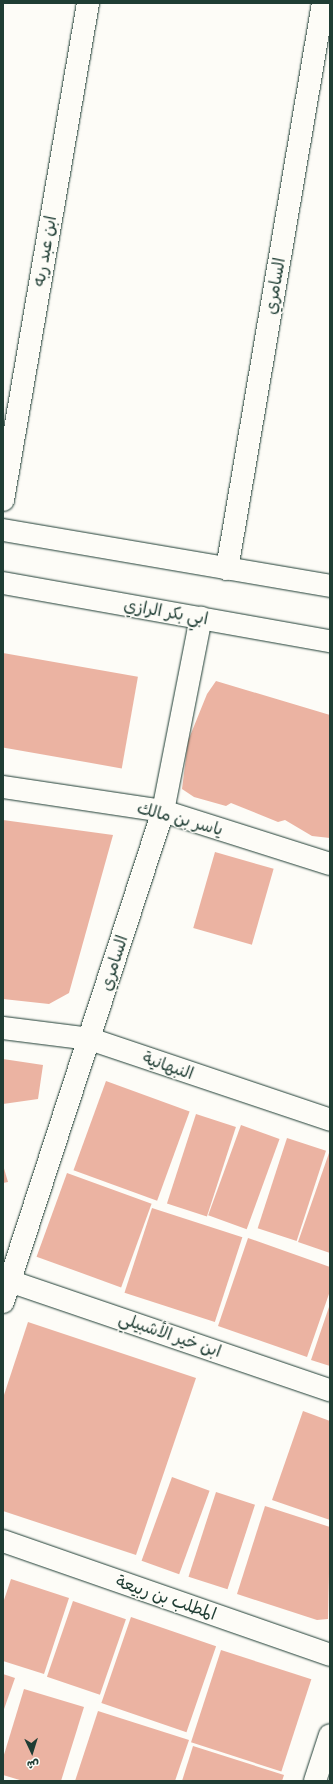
<!DOCTYPE html>
<meta charset="utf-8">
<style>
body{margin:0}
#map{position:relative;width:333px;height:1784px;overflow:hidden;background:#fdfcf7;font-family:Itim,"Playpen Sans Arabic",sans-serif}
div>[style]{position:absolute}
[style*='--x']{left:calc(var(--x)*1px);top:calc(var(--y)*1px);width:calc(var(--w)*1px);rotate:calc(var(--a)*1deg)}
.building>*{inset:0;background:#ebb3a2;transform-origin:0 0}
.roads{filter:drop-shadow(0 0 1px #1f3d34) drop-shadow(0 0 1px #1f3d34)}
.minor>*{height:22px;margin:-11px;padding:0 11px;transform-origin:11px;border-radius:11px;background:#fdfcf7}
.tertiary>*{height:22px;margin:-11px;padding:0 11px;transform-origin:11px;border-radius:11px;background:#fdfcf7}
span{translate:-50% -50%;white-space:nowrap;text-align:center;line-height:1.15;-webkit-text-stroke:3px #fdfcf7;paint-order:stroke}
.street-label{font-size:17px;color:#1f3d34}
.frame{position:absolute;inset:0;border:4px solid #1f3d34;pointer-events:none}
.north{position:absolute;left:12px;top:1732px;width:40px;height:40px;-webkit-text-stroke:3px #fdfcf7;paint-order:stroke;rotate:176deg;font-size:11px;font-weight:700;line-height:16px;text-align:center;color:#1f3d34}
.north::after{content:'';display:block;margin:auto;width:14px;height:18px;background:#1f3d34;clip-path:polygon(50% 0,100% 100%,50% 72%,0 100%)}
</style>
<div id="map">
<div class="building">
<div style="left:3px;top:653px;width:137px;height:93px;rotate:10deg"></div>
<div style="clip-path:polygon(216px 681px,330px 715px,330px 838px,312px 836px,285px 820px,278px 822px,231px 803px,226px 806px,194px 797px,182px 789px,188px 741px,207px 694px)"></div>
<div style="clip-path:polygon(3px 820px,113px 835px,69px 993px,49px 1004px,3px 999px)"></div>
<div style="left:215px;top:852px;width:61px;height:79px;rotate:16deg"></div>
<div style="clip-path:polygon(3px 1059px,43px 1065px,38px 1099px,3px 1104px)"></div>
<div style="left:106px;top:1081px;width:89px;height:95px;rotate:20deg"></div>
<div style="left:196px;top:1114px;width:42px;height:94px;rotate:18deg"></div>
<div style="left:241px;top:1125px;width:41px;height:96px;rotate:20deg"></div>
<div style="left:287px;top:1138px;width:41px;height:95px;rotate:18deg"></div>
<div style="clip-path:polygon(329px 1153px,330px 1153px,330px 1253px,298px 1242px)"></div>
<div style="clip-path:polygon(3px 1165px,8px 1182px,3px 1183px)"></div>
<div style="left:67px;top:1173px;width:90px;height:89px;rotate:20deg"></div>
<div style="left:152px;top:1208px;width:95px;height:89px;rotate:18deg"></div>
<div style="clip-path:polygon(248px 1238px,330px 1267px,330px 1291px,307px 1357px,218px 1326px)"></div>
<div style="clip-path:polygon(330px 1304px,330px 1366px,311px 1360px)"></div>
<div style="clip-path:polygon(28px 1322px,196px 1378px,136px 1555px,3px 1511px,3px 1398px)"></div>
<div style="clip-path:polygon(303px 1411px,330px 1421px,330px 1520px,272px 1500px)"></div>
<div style="left:172px;top:1477px;width:40px;height:89px;rotate:20deg"></div>
<div style="left:216px;top:1492px;width:41px;height:89px;rotate:18deg"></div>
<div style="clip-path:polygon(265px 1506px,330px 1527px,328px 1619px,317px 1620px,237px 1594px)"></div>
<div style="clip-path:polygon(11px 1579px,69px 1598px,44px 1674px,3px 1661px,3px 1603px)"></div>
<div style="left:73px;top:1601px;width:56px;height:80px;rotate:19deg"></div>
<div style="left:131px;top:1617px;width:90px;height:91px;rotate:19deg"></div>
<div style="left:221px;top:1650px;width:95px;height:97px;rotate:18deg"></div>
<div style="clip-path:polygon(3px 1674px,15px 1678px,3px 1712px)"></div>
<div style="clip-path:polygon(24px 1689px,84px 1707px,61px 1781px,23px 1781px,3px 1775px,3px 1758px)"></div>
<div style="clip-path:polygon(98px 1711px,189px 1740px,175px 1781px,75px 1781px)"></div>
<div style="clip-path:polygon(193px 1746px,284px 1775px,282px 1781px,182px 1781px)"></div>
</div>
<div class="roads">
<div class="minor">
<div style="--x:3;--y:500;--w:504;--a:-80.29"></div>
<div style="--x:227;--y:569;--w:574;--a:-80.37"></div>
<div style="--x:3;--y:787;--w:162;--a:8.5"></div>
<div style="--x:163;--y:811;--w:175;--a:17.6"></div>
<div style="--x:3;--y:1028;--w:88;--a:7.2"></div>
<div style="--x:90;--y:1039;--w:253;--a:18.6"></div>
<div style="--x:9;--y:1281;--w:339;--a:18.8"></div>
<div style="--x:3;--y:1302;--w:516;--a:-71.95"></div>
<div style="--x:163;--y:811;--w:197;--a:-78.9"></div>
<div style="--x:3;--y:1541;--w:346;--a:19.2"></div>
<div style="--x:315;--y:1781;--w:48;--a:-71.9"></div>
</div>
<div class="tertiary">
<div style="--x:3;--y:530;--w:332;--a:9.7"></div>
<div style="--x:3;--y:583;--w:332;--a:10.1"></div>
</div>
</div>
<div class="street-label">
<span style="left:45px;top:251px;rotate:-80deg">ابن عبد ربه</span>
<span style="left:275px;top:286px;rotate:-80deg">السامري</span>
<span style="left:166px;top:612px;rotate:10deg">ابي بكر الرازي</span>
<span style="left:180px;top:819px;rotate:15deg">ياسر بن مالك</span>
<span style="left:114px;top:963px;rotate:-72deg">السامري</span>
<span style="left:168px;top:1066px;rotate:19deg">النبهانية</span>
<span style="left:170px;top:1335px;rotate:19deg">ابن خير الأشبيلي</span>
<span style="left:166px;top:1598px;rotate:19deg">المطلب بن ربيعة</span>
</div>
<div class="frame"></div>
<div class="north">ش</div>
</div>
